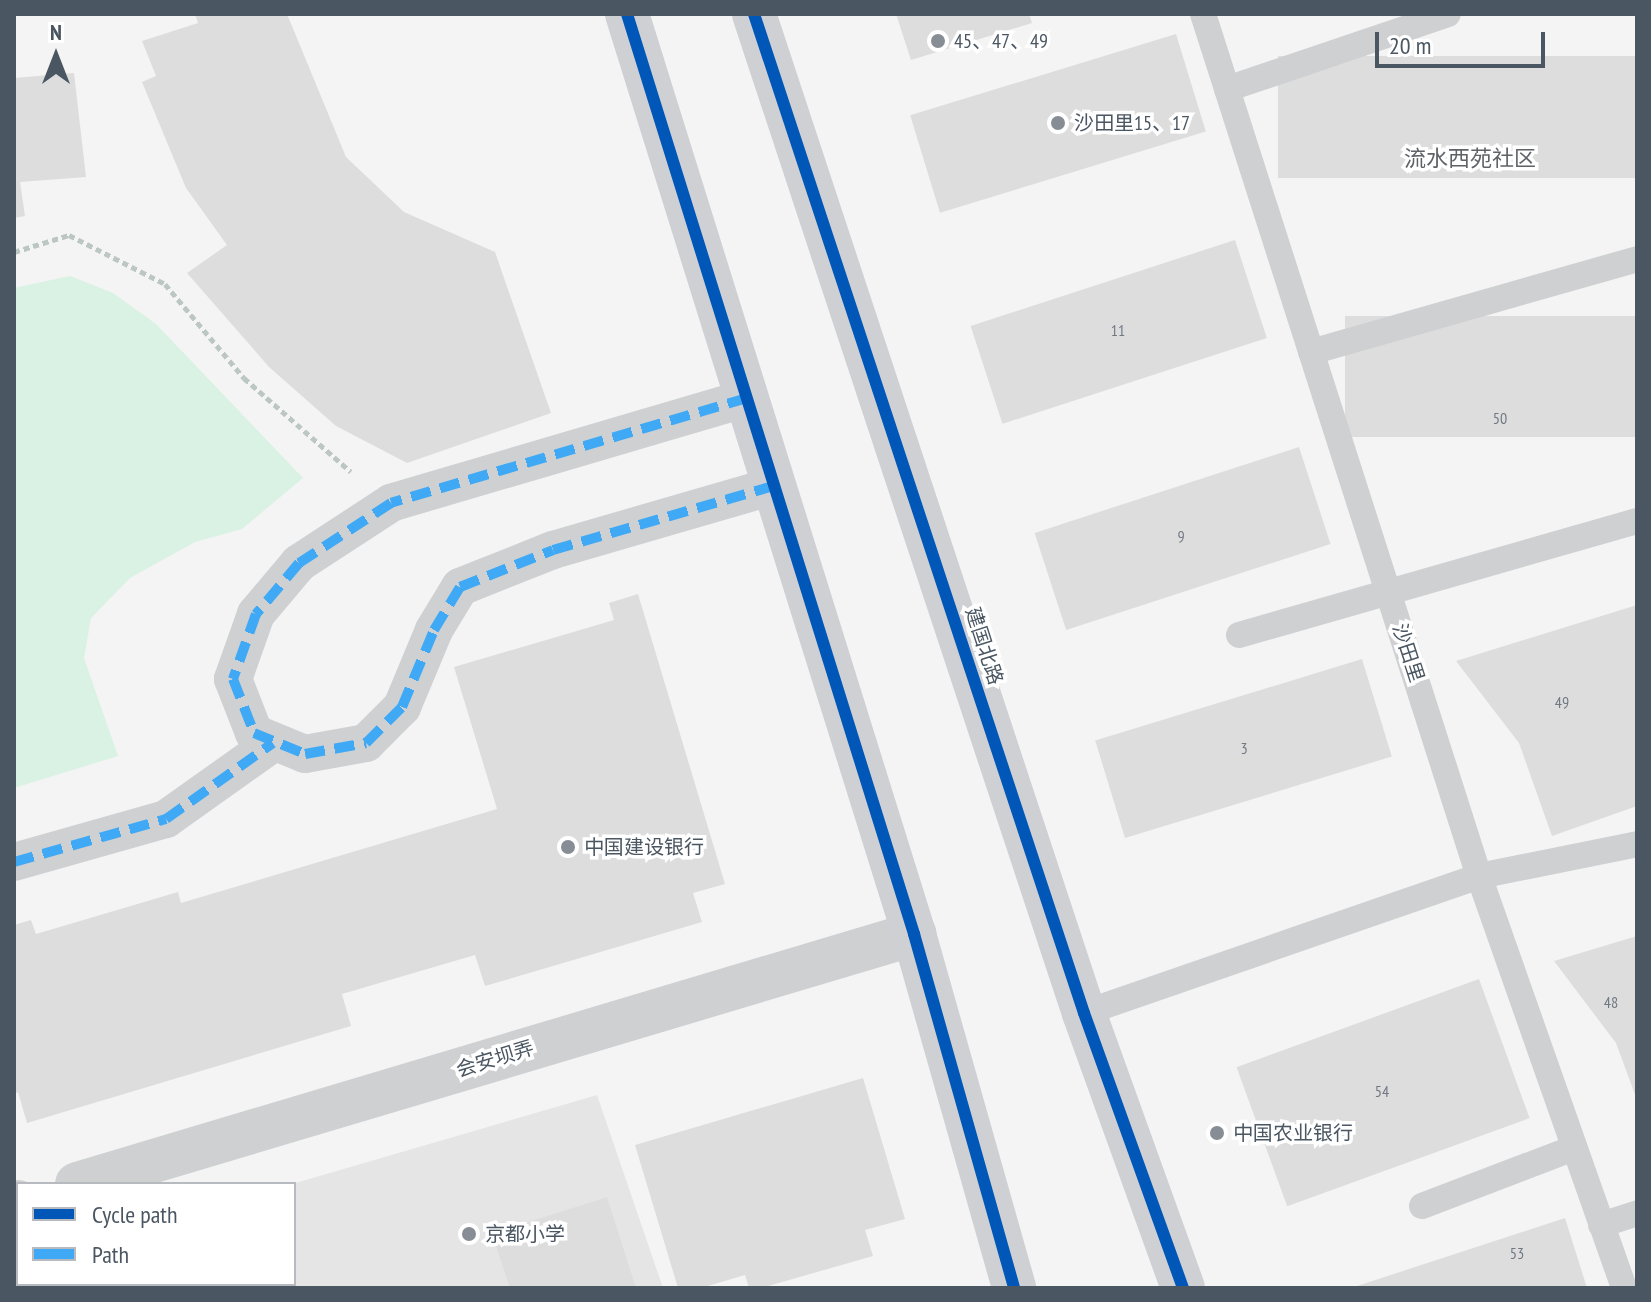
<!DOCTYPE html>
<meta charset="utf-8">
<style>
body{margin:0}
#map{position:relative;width:1651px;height:1302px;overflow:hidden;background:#f4f4f4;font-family:"PT Sans Narrow","Noto Sans SC",sans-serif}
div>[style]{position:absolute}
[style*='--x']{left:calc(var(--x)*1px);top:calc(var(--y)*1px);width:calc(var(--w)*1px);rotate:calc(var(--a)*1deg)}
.education>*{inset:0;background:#e6e5e6}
.green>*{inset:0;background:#d9f2e3}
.building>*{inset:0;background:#ddddde;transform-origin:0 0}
.path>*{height:5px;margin-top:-2.5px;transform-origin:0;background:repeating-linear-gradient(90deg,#bcc7c4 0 6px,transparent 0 10px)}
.service>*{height:26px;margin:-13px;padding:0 13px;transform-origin:13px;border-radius:13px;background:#ced0d2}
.pedestrian>*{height:38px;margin:-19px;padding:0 19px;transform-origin:19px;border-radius:19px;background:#ced0d2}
.minor>*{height:44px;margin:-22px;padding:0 22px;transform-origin:22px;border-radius:22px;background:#ced0d2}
.secondary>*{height:44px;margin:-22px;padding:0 22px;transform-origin:22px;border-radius:22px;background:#ced0d4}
.quiet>*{height:10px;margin-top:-5px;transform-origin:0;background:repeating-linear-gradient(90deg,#3fa9f5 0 20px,transparent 0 30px)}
.cycleway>*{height:12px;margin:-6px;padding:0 6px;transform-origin:6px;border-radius:6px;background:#0057b8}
.dots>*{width:22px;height:22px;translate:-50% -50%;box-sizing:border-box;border:4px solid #fff;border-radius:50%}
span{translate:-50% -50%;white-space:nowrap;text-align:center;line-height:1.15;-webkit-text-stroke:7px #fff;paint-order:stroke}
.number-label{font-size:16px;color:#707881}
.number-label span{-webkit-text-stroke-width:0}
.poi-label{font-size:20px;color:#4a5661}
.left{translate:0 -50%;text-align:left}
.street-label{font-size:20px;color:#4a5661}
.neighbourhood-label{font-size:22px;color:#5f6368}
.frame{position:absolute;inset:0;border:16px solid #4a5661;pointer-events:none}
.legend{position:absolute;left:16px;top:1182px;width:280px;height:104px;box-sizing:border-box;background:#fff;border:2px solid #b7bbc0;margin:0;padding:10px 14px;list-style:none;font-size:24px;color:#4a5661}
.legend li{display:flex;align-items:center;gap:16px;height:40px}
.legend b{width:40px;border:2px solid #b7bbc0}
.north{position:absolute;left:16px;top:16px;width:80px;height:80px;-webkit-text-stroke:6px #fff;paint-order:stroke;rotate:0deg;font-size:22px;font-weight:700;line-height:32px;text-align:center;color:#4a5661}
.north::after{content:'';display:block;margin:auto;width:28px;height:36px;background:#4a5661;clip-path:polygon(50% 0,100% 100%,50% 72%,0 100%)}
.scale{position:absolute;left:1375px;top:32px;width:170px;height:36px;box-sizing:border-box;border:4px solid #4a5661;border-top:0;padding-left:10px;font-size:24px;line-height:28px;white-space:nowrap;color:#4a5661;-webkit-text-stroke:6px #fff;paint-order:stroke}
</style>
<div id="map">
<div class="education">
<div style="clip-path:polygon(597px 1095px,663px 1288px,92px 1288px,91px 1284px,294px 1284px,292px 1184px)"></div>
</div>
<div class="green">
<div style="clip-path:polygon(70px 276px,113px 293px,156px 324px,303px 478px,242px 529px,195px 542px,130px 578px,91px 618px,84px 658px,118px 756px,14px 788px,14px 288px)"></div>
</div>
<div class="building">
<div style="clip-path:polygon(195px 14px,287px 14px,346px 157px,404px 212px,495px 252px,551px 413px,407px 463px,336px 426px,269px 367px,187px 273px,227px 245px,186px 188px,142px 82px,156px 76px,142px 41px,198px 23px)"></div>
<div style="clip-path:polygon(896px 14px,1029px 14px,1032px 23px,911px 60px)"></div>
<div style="left:1176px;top:34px;width:102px;height:278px;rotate:73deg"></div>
<div style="left:1637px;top:56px;width:122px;height:359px;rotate:90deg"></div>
<div style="clip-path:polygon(74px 73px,86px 177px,20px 182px,25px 216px,14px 218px,14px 78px)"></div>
<div style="left:1235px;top:240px;width:103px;height:278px;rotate:72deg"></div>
<div style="left:1637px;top:316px;width:121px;height:292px;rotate:90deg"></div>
<div style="left:1299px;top:447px;width:102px;height:278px;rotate:72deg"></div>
<div style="clip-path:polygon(638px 594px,725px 884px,693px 893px,702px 922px,485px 986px,475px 955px,342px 994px,351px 1026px,27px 1123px,18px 1092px,14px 1094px,14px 925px,31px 920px,36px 934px,178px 892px,181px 903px,497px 809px,454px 667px,614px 620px,609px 603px)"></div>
<div style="clip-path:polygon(1637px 605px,1637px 806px,1552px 836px,1519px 743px,1456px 661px)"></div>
<div style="left:1362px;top:659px;width:102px;height:279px;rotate:73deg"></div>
<div style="clip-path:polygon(1637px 936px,1637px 1100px,1616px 1043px,1554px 961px)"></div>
<div style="left:1479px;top:979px;width:148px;height:258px;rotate:70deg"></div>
<div style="clip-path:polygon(863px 1078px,905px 1219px,865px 1230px,873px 1256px,761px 1288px,749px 1288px,745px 1275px,701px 1288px,678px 1288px,635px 1145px)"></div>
<div style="clip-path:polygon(607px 1197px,636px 1288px,510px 1288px,492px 1234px)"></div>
<div style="clip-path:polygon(1565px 1218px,1587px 1288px,1355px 1288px,1354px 1287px)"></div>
<div style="clip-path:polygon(130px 1284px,163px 1284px,164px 1288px,120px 1288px)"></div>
</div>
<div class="path">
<div style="--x:14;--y:252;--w:58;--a:-17.2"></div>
<div style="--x:69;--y:235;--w:108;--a:27"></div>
<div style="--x:165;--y:284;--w:123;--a:50"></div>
<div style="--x:244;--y:378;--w:142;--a:41.3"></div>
</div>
<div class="service">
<div style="--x:1203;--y:14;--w:905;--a:72.25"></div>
<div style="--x:1479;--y:876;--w:437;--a:70.6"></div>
<div style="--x:1227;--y:89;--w:233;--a:-18.7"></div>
<div style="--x:1311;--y:352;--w:339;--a:-15.9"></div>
<div style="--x:1239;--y:635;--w:414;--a:-16"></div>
<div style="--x:1084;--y:1013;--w:418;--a:-19.1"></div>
<div style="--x:1479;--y:876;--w:161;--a:-11.4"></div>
<div style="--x:1422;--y:1206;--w:163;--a:-20.9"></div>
<div style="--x:1601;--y:1225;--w:38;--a:-18"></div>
</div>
<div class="pedestrian">
<div style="--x:747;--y:398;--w:371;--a:163.6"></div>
<div style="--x:391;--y:503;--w:110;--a:146.9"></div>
<div style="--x:299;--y:563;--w:67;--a:130.1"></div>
<div style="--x:256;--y:614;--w:69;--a:109.5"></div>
<div style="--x:233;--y:679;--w:58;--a:68.7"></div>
<div style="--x:254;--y:733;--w:55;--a:22.4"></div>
<div style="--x:305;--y:754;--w:62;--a:-10.2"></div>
<div style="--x:366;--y:743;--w:51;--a:-45"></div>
<div style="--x:402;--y:707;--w:83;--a:-67.4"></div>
<div style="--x:434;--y:630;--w:50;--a:-58.8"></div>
<div style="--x:460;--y:587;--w:100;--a:-21.7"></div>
<div style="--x:553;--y:550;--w:230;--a:-16.2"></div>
<div style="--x:14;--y:862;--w:158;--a:-15.8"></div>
<div style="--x:166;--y:819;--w:131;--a:-35.4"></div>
</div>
<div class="minor">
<div style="--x:77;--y:1184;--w:874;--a:-16.63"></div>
<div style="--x:14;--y:1203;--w:4;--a:-14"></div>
<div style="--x:55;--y:1284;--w:4;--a:76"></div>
</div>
<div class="secondary">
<div style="--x:627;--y:14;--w:964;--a:72.67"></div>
<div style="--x:914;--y:934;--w:368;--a:74.2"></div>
<div style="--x:754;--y:14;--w:1052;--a:71.72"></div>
<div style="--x:1084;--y:1013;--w:292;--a:70.2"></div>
</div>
<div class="quiet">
<div style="--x:747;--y:398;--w:371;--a:163.6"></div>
<div style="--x:391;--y:503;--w:110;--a:146.9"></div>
<div style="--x:299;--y:563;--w:67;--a:130.1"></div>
<div style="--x:256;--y:614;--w:69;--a:109.5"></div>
<div style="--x:233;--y:679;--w:58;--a:68.7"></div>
<div style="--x:254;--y:733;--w:55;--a:22.4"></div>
<div style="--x:305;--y:754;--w:62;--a:-10.2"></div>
<div style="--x:366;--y:743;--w:51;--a:-45"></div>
<div style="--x:402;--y:707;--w:83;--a:-67.4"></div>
<div style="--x:434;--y:630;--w:50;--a:-58.8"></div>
<div style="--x:460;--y:587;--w:100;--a:-21.7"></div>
<div style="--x:553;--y:550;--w:230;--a:-16.2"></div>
<div style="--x:14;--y:862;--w:158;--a:-15.8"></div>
<div style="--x:166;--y:819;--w:131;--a:-35.4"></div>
</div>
<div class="cycleway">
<div style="--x:627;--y:14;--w:964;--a:72.67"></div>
<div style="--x:914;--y:934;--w:368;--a:74.2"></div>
<div style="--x:754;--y:14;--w:1052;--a:71.72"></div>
<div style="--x:1084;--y:1013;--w:292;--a:70.2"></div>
</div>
<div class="dots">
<div style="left:938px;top:41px;background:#868d94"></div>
<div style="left:1058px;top:123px;background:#868d94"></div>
<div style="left:568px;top:847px;background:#868d94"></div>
<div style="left:1217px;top:1133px;background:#868d94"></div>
<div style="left:469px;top:1234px;background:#868d94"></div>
</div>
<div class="number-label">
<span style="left:1118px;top:330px">11</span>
<span style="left:1500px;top:418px">50</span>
<span style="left:1181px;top:536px">9</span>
<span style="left:1562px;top:702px">49</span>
<span style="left:1244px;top:748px">3</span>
<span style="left:1611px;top:1002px">48</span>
<span style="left:1382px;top:1091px">54</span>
<span style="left:1517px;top:1253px">53</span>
</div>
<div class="poi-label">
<span class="left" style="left:954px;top:41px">45、47、49</span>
<span class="left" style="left:1074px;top:123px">沙田里15、17</span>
<span class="left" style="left:584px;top:847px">中国建设银行</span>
<span class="left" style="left:1233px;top:1133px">中国农业银行</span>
<span class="left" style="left:485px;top:1234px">京都小学</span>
</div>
<div class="street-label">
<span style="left:984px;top:646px;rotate:72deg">建国北路</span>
<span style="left:1408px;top:653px;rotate:72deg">沙田里</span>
<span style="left:495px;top:1059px;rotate:-17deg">会安坝弄</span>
</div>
<div class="neighbourhood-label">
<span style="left:1470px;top:159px">流水西苑社区</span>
</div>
<div class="frame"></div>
<ul class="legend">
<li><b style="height:10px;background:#0057b8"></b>Cycle path</li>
<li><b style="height:10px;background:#3fa9f5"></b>Path</li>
</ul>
<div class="north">N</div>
<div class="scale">20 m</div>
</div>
